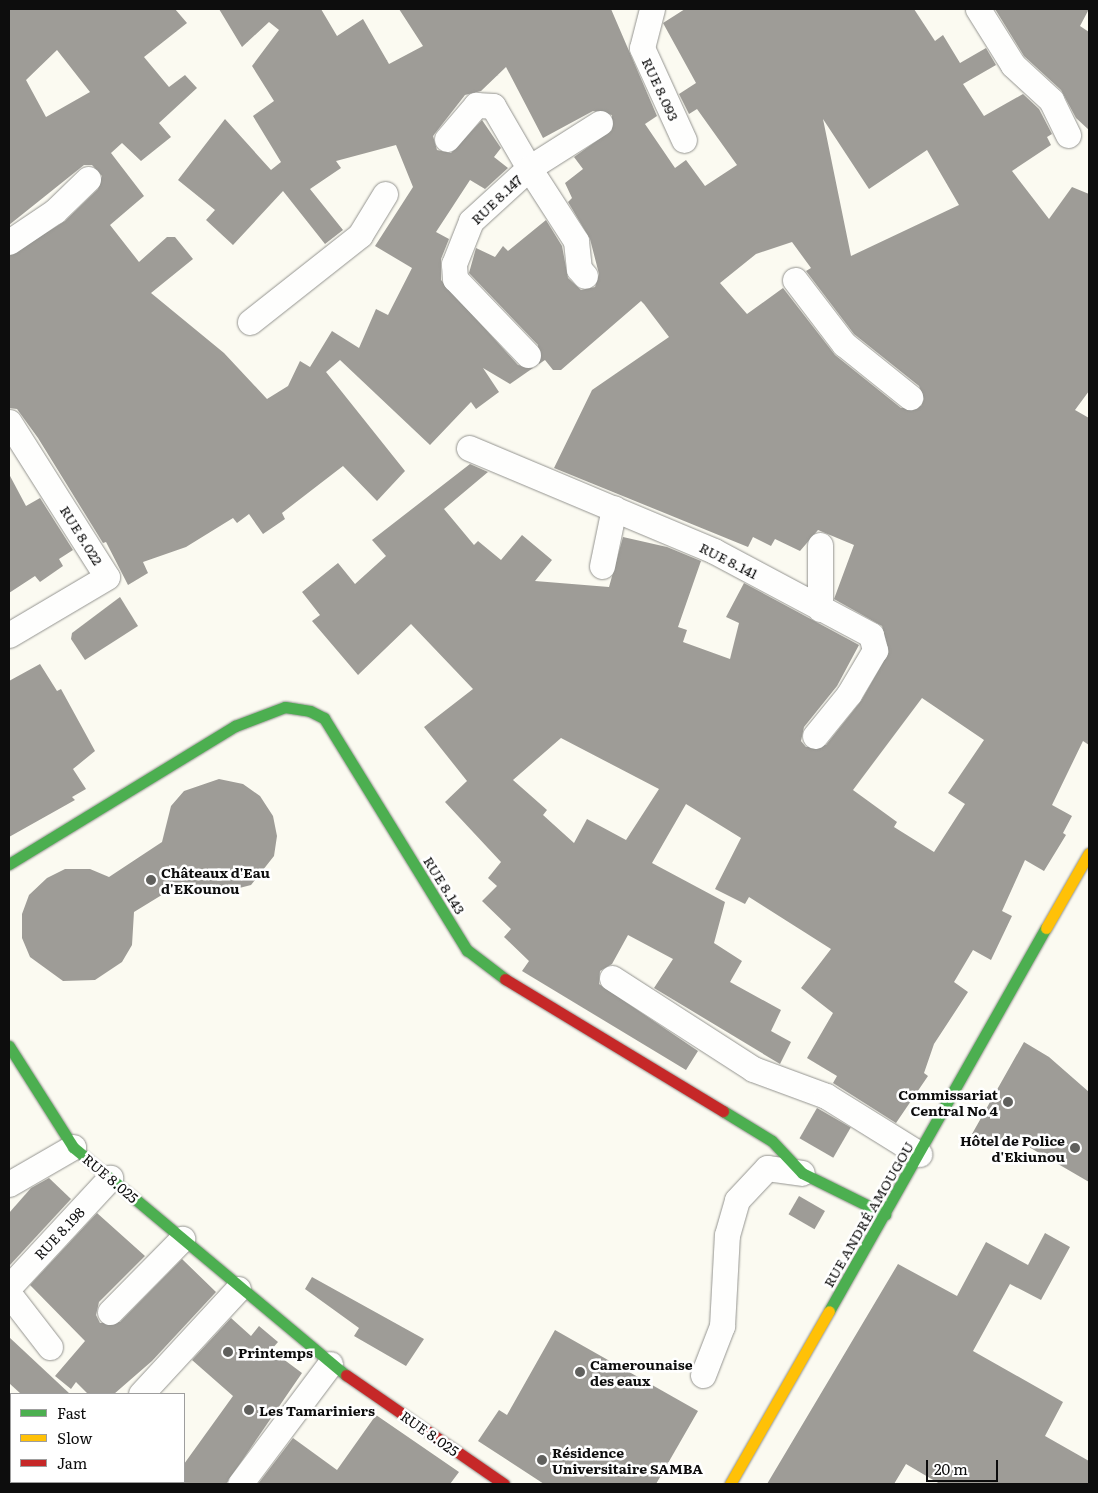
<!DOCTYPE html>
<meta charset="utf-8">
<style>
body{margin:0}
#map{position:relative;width:1098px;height:1493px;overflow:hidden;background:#fbfaf1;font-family:Literata,serif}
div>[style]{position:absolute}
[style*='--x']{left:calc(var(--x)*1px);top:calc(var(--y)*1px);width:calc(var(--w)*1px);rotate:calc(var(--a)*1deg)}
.building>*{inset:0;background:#9e9c97;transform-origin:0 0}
.roads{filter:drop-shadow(0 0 1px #949490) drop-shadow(0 0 1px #949490)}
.street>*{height:25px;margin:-12.5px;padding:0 12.5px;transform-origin:12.5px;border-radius:12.5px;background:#fefefd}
.fast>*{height:11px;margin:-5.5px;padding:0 5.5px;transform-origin:5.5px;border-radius:5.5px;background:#4caf50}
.slow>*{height:11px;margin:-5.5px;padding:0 5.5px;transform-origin:5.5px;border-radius:5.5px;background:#ffc107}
.jam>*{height:11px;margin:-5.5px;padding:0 5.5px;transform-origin:5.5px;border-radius:5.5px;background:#c62828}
.dots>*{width:14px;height:14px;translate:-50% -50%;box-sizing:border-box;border:2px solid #fff;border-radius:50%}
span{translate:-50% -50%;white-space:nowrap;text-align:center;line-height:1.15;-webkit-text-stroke:5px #fff;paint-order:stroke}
.street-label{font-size:14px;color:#0d0d0d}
.poi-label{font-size:14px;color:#0d0d0d;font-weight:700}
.left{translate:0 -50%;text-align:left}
.right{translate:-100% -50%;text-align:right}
.frame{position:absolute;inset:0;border:10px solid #0d0d0d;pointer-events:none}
.legend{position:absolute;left:10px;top:1393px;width:175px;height:90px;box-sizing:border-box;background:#fff;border:1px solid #9e9e9e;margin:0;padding:6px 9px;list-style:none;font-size:15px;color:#0d0d0d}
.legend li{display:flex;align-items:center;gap:10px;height:25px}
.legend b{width:25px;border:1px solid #9e9e9e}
.scale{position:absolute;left:926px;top:1460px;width:72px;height:22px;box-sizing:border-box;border:2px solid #0d0d0d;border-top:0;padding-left:6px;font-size:15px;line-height:18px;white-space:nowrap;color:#0d0d0d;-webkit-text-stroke:4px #fff;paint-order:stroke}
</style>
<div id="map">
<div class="building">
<div style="clip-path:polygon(evenodd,9px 9px,175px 9px,187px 23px,144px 57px,169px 87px,185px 75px,197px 88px,159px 123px,171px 137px,141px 161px,122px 143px,111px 153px,144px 196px,110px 225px,139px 262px,167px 237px,175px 237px,193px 259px,151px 293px,224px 353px,267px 399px,288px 386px,300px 361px,310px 367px,332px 331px,359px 348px,376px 309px,388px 315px,412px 268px,375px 246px,413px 187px,396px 145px,336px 161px,341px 168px,310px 189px,343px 230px,325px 244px,283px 191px,233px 245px,206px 220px,215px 210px,178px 180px,225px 119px,271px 170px,281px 162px,253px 116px,274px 101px,252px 66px,279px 30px,269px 22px,242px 47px,219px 9px,321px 9px,337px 36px,363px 19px,389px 64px,423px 46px,399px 9px,611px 9px,657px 116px,645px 124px,675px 168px,686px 160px,705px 186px,737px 165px,697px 109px,689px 114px,679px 94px,696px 83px,663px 23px,685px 9px,914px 9px,935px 41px,943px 35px,960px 63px,986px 48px,996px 65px,963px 84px,984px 116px,1023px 94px,1039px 109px,1052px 134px,1047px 137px,1051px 145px,1012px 171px,1049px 219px,1072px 187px,1089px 194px,1089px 391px,1075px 410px,1089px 418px,1089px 745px,1083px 741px,1052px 805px,1072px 816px,1063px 833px,1066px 835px,1044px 871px,1025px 860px,1002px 911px,1012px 916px,991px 960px,973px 950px,954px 982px,968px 992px,934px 1044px,924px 1073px,928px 1076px,896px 1123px,833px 1083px,837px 1076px,807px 1058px,833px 1013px,801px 988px,831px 949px,749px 897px,745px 904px,715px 889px,741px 838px,686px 804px,652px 863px,725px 902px,714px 943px,742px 961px,730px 982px,781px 1010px,771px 1031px,791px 1042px,780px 1064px,654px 988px,673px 959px,628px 935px,612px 964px,600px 971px,599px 984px,698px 1051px,686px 1070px,522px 971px,529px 961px,504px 937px,511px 929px,482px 901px,497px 886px,488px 878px,501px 862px,445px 802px,467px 781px,424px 727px,473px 689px,411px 624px,358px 675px,312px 621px,320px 615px,302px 592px,338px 563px,355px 584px,386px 556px,372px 540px,470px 464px,488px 472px,444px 509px,474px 545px,478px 541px,501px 560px,522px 535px,552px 560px,535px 581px,609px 587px,623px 537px,667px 547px,701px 561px,678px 627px,687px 630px,683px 642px,730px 659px,739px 623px,726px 617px,744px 583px,859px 645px,837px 686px,804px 727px,801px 741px,806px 747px,826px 745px,861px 701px,889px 652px,882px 626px,834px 599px,854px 545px,818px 530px,800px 551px,775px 539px,771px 546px,753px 537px,748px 547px,554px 468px,592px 390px,669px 337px,644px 304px,641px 301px,561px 370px,553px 370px,545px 360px,539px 364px,538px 345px,469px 273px,476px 248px,495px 257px,503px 246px,508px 251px,546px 220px,562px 246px,568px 278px,581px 290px,595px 287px,599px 274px,590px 239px,568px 202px,572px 198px,565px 183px,583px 169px,574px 157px,612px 130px,612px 115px,593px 111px,543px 138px,506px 67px,481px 91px,465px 95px,433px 136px,437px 150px,451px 153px,482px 120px,501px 148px,494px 157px,508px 168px,485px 189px,470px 180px,436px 232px,449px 239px,441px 259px,441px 280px,518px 365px,533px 368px,510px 384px,483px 368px,499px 392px,476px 409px,471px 402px,430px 445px,340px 360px,326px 372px,405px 471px,377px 501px,343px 466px,282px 513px,285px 519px,263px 534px,249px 514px,237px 523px,233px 518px,186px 547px,143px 562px,148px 573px,128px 585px,106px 542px,103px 543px,38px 438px,17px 409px,9px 408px,9px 256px,65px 221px,98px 189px,102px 176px,92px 165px,84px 165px,9px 225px,9px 9px,57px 50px,90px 92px,46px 117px,26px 80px,57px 50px,9px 9px,823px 119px,869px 189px,927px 150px,959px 205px,851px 256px,823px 119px,9px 9px,792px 242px,811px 268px,806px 271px,854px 334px,919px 386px,924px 399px,921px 406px,901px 408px,835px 355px,783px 288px,747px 314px,720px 283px,756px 254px,792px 242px,9px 9px,922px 698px,984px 740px,948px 793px,965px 804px,934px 852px,894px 827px,897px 822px,853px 790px,922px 698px,9px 9px,561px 738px,659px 789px,626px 840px,587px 819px,574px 843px,543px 815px,547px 810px,513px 780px,561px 738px)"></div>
<div style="clip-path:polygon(995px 9px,1089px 9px,1080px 26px,1089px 32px,1089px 130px,1076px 118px,1061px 90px,1024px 56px)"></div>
<div style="clip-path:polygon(9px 474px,26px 506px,40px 498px,73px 550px,59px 559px,63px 566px,40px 582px,35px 576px,9px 593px)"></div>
<div style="clip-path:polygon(120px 597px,138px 626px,85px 660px,71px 639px,72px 633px)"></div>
<div style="clip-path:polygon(40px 664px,57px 691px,61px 689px,95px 751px,73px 769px,86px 789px,72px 797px,75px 800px,9px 837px,9px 681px)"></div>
<div style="clip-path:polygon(219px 779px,243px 784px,260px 796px,273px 816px,277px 836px,274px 856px,251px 885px,216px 894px,183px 882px,134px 912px,132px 945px,122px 962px,95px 980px,63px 981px,30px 957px,22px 938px,22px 914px,29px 895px,47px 878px,65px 869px,90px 869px,109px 877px,162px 842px,171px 806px,184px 791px)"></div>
<div style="clip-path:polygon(1024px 1042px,1049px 1057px,1089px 1092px,1089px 1182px,1005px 1133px,997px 1148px,972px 1134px)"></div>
<div style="left:817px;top:1108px;width:39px;height:35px;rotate:30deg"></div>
<div style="clip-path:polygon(49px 1178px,71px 1199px,10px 1265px,9px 1213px,31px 1188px)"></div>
<div style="left:799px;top:1196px;width:30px;height:21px;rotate:30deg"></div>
<div style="clip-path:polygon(97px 1213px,145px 1256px,99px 1302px,96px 1315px,100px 1323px,120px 1322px,182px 1259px,216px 1292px,152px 1361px,114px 1394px,88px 1394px,76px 1382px,71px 1389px,55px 1376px,85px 1341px,30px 1285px)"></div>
<div style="clip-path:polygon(1045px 1233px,1070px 1247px,1041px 1300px,1010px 1284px,973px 1351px,1063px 1402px,1045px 1436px,1089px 1461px,1089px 1484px,940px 1484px,906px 1464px,894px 1484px,767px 1484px,898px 1264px,957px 1296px,986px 1242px,1028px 1265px)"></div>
<div style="clip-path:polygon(312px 1277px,424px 1339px,406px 1366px,354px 1336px,359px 1328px,305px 1289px)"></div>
<div style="clip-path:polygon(231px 1318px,251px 1336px,259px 1326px,278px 1342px,271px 1350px,302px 1373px,226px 1484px,184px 1484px,184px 1464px,233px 1396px,192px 1360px)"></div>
<div style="clip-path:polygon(555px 1330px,698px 1411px,656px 1484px,544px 1484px,478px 1441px,499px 1410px,507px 1415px)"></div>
<div style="clip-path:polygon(9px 1337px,70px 1394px,21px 1394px,9px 1383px)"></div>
<div style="clip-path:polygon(376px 1415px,459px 1472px,450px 1484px,258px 1484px,293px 1438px,337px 1470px)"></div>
</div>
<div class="roads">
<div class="street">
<div style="--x:652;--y:9;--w:40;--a:104.4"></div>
<div style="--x:642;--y:48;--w:101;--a:65.5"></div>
<div style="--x:978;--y:9;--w:66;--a:58"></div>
<div style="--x:1013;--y:65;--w:52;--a:42.6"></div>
<div style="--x:1051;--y:100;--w:39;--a:64"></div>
<div style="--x:447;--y:139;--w:45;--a:-49.5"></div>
<div style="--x:476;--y:105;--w:17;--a:3"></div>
<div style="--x:493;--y:106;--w:72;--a:59.9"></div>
<div style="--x:529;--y:168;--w:84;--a:-32.4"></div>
<div style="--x:9;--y:242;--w:55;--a:-34"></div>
<div style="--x:55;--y:211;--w:46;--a:-44.1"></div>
<div style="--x:795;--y:280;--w:81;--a:52.6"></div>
<div style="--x:844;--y:344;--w:85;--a:38.8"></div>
<div style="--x:250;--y:322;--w:140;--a:-38.3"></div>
<div style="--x:360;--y:235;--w:48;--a:-58.6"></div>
<div style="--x:528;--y:355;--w:105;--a:-133.8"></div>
<div style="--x:455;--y:279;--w:15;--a:-94"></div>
<div style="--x:454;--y:264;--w:46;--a:-68.4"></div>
<div style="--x:471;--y:221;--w:79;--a:-42.4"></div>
<div style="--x:529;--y:168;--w:87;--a:57.2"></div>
<div style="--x:576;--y:241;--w:28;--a:84"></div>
<div style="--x:579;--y:269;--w:9;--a:49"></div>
<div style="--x:9;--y:422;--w:183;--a:57.7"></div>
<div style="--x:107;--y:577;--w:114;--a:149.4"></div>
<div style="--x:469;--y:448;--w:266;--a:22.8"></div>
<div style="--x:714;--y:551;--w:178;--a:28.1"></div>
<div style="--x:871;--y:635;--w:16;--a:75"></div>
<div style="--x:875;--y:650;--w:51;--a:120.6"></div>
<div style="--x:849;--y:694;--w:54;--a:129"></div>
<div style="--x:820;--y:545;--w:64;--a:90"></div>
<div style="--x:602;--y:566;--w:59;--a:-78.3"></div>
<div style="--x:612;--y:978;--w:168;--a:32.8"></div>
<div style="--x:753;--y:1069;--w:78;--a:20.3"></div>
<div style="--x:826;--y:1096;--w:110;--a:31.9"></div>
<div style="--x:9;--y:1184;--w:74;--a:-30"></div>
<div style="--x:9;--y:1287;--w:149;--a:-47.2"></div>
<div style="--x:9;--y:1294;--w:67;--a:52.3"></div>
<div style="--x:110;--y:1312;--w:103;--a:-45.4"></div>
<div style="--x:703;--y:1375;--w:53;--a:-68.8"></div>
<div style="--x:722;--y:1326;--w:91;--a:-86.9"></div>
<div style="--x:727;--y:1235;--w:36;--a:-74"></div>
<div style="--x:737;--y:1200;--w:44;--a:-46.8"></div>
<div style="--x:767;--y:1168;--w:35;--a:8"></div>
<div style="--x:141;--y:1394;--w:143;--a:-47.3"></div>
<div style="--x:240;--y:1484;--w:150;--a:-53.1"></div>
</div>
<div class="fast">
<div style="--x:9;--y:864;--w:265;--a:-31.4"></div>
<div style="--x:235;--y:726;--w:53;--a:-20.8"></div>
<div style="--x:285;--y:707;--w:25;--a:9"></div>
<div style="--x:310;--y:711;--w:16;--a:27"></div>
<div style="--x:324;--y:718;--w:273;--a:58.4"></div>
<div style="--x:467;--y:950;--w:48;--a:37.3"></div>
<div style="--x:9;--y:1046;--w:120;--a:57.6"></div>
<div style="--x:73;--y:1147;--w:356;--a:39.9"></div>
<div style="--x:723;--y:1111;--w:57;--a:31.5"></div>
<div style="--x:772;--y:1141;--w:44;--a:46.8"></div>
<div style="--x:802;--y:1173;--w:93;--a:26.3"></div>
<div style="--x:829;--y:1311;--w:440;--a:-60.5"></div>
</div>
<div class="slow">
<div style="--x:1046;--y:928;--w:86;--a:-60.2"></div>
<div style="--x:730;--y:1484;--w:199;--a:-60.2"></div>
</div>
<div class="jam">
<div style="--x:505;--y:979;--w:255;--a:31.2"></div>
<div style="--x:346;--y:1375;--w:192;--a:34.6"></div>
</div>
</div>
<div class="dots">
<div style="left:151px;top:880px;background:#60605d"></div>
<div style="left:1008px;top:1102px;background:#60605d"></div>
<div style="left:1075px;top:1148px;background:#60605d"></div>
<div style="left:228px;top:1352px;background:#60605d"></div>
<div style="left:580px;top:1372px;background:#60605d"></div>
<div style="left:249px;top:1410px;background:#60605d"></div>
<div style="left:542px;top:1460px;background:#60605d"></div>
</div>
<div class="street-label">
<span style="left:661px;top:89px;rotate:65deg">RUE 8.093</span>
<span style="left:496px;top:199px;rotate:-44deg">RUE 8.147</span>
<span style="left:82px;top:535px;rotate:58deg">RUE 8.022</span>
<span style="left:729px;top:560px;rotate:27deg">RUE 8.141</span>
<span style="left:445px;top:885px;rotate:58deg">RUE 8.143</span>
<span style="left:111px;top:1178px;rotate:40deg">RUE 8.025</span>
<span style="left:868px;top:1214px;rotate:-60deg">RUE ANDRÉ AMOUGOU</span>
<span style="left:59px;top:1233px;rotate:-47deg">RUE 8.198</span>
<span style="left:430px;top:1433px;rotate:35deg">RUE 8.025</span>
</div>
<div class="poi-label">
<span class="left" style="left:161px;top:880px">Châteaux d'Eau<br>d'EKounou</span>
<span class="right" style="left:998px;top:1102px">Commissariat<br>Central No 4</span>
<span class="right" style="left:1065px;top:1148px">Hôtel de Police<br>d'Ekiunou</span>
<span class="left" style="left:238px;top:1352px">Printemps</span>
<span class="left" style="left:590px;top:1372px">Camerounaise<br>des eaux</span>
<span class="left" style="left:259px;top:1410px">Les Tamariniers</span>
<span class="left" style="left:552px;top:1460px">Résidence<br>Universitaire SAMBA</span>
</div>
<div class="frame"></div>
<ul class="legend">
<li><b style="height:6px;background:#4caf50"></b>Fast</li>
<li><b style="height:6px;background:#ffc107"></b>Slow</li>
<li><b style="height:6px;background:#c62828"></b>Jam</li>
</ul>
<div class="scale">20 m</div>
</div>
